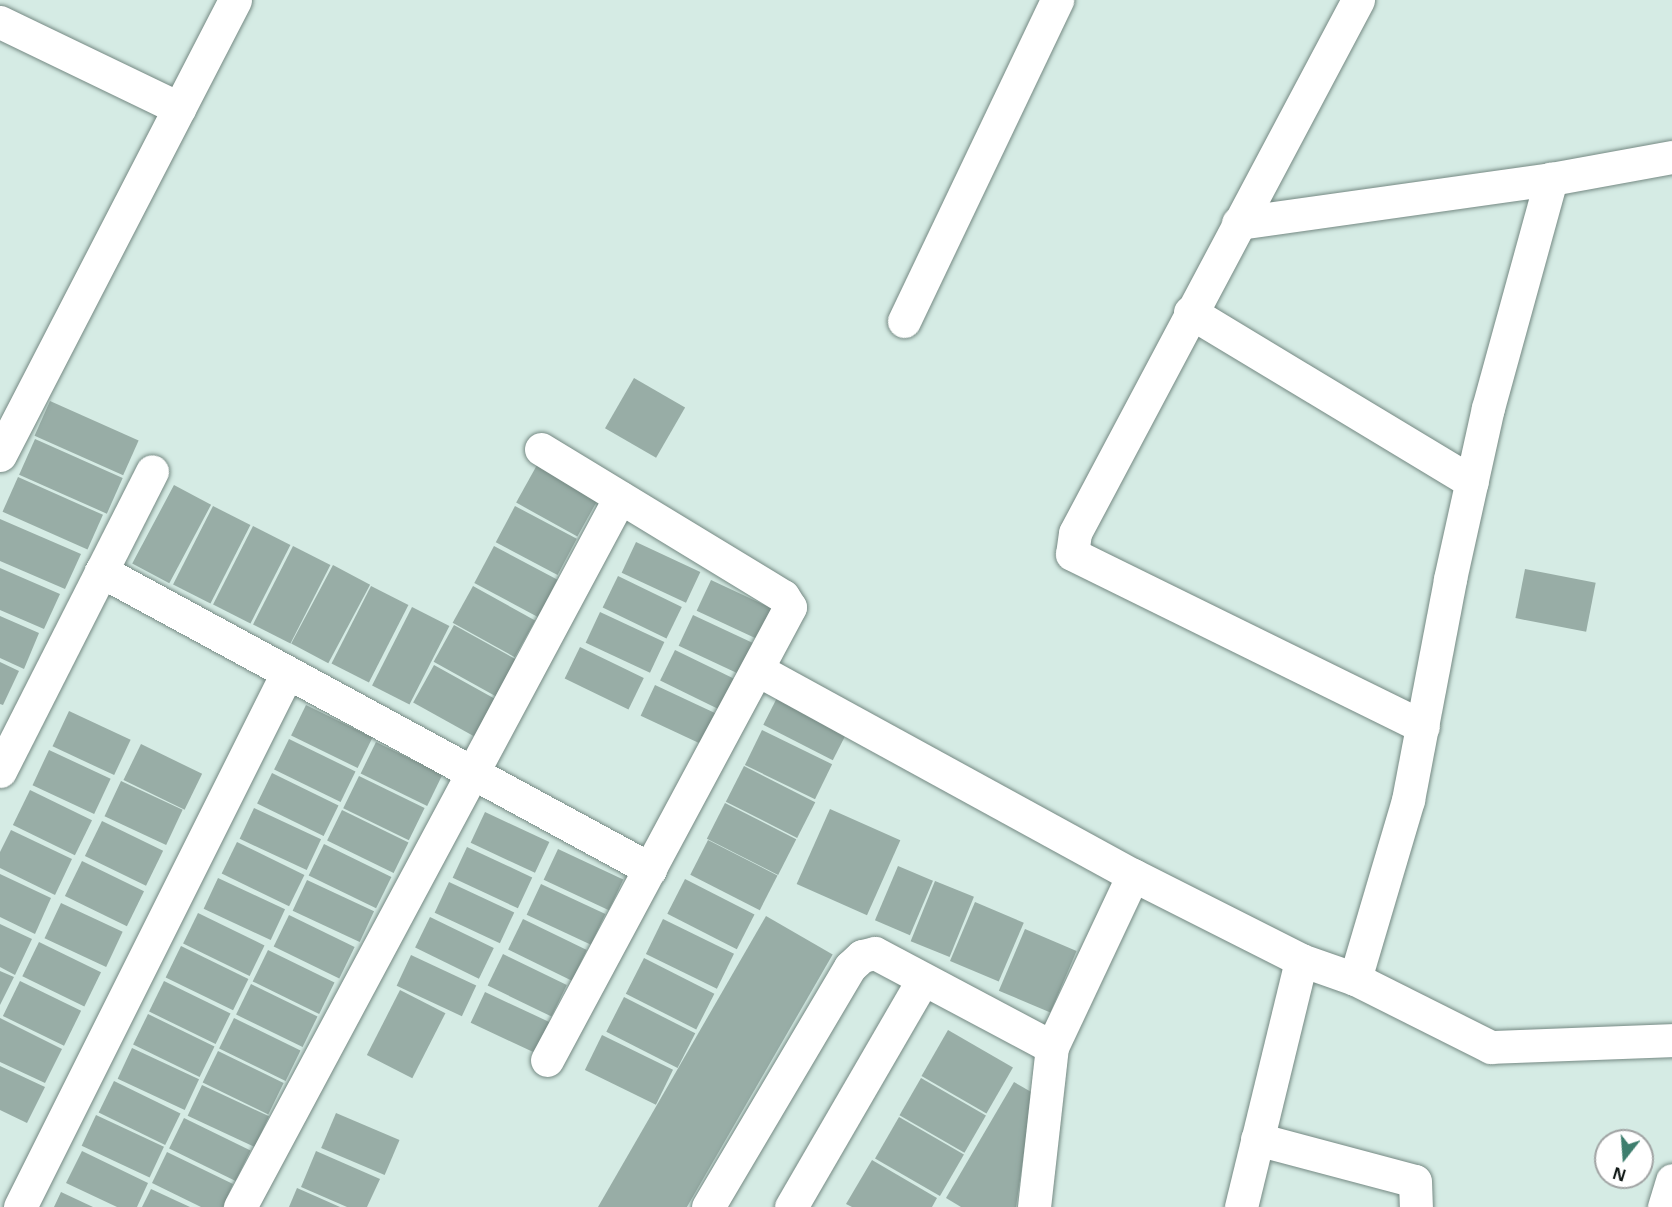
<!DOCTYPE html>
<style>
body{margin:0}
#map{position:relative;width:1672px;height:1207px;overflow:hidden;background:#d5ebe4;font-family:"Open Sans",sans-serif}
div>[style]{position:absolute}
[style*='--x']{left:calc(var(--x)*1px);top:calc(var(--y)*1px);width:calc(var(--w)*1px);rotate:calc(var(--a)*1deg)}
.building>*{inset:0;background:#98ada6;transform-origin:0 0}
.roads{filter:drop-shadow(0 0 2px #758983) drop-shadow(0 0 2px #758983)}
.minor>*{height:33px;margin:-16.5px;padding:0 16.5px;transform-origin:16.5px;border-radius:16.5px;background:#fff}
span{translate:-50% -50%;white-space:nowrap;text-align:center;line-height:1.15;-webkit-text-stroke:4.5px #fff;paint-order:stroke}
.north{position:absolute;left:1594px;top:1129px;width:60px;height:60px;box-sizing:border-box;background:#fff;border:2px solid #a0a3a3;border-radius:50%;rotate:197deg;font-size:16px;font-weight:700;line-height:24px;text-align:center;color:#121a18}
.north::after{content:'';display:block;margin:auto;width:21px;height:27px;background:#3e7e6e;clip-path:polygon(50% 0,100% 100%,50% 72%,0 100%)}
</style>
<div id="map">
<div class="building">
<div style="left:634px;top:378px;width:59px;height:58px;rotate:30deg"></div>
<div style="left:50px;top:401px;width:97px;height:38px;rotate:24deg"></div>
<div style="left:35px;top:439px;width:96px;height:39px;rotate:24deg"></div>
<div style="left:537px;top:465px;width:70px;height:43px;rotate:29deg"></div>
<div style="left:18px;top:477px;width:93px;height:38px;rotate:24deg"></div>
<div style="left:174px;top:485px;width:42px;height:89px;rotate:28deg"></div>
<div style="left:213px;top:506px;width:42px;height:88px;rotate:27deg"></div>
<div style="left:515px;top:506px;width:70px;height:41px;rotate:28deg"></div>
<div style="clip-path:polygon(0 519px,81px 554px,65px 589px,0 561px)"></div>
<div style="left:253px;top:526px;width:42px;height:88px;rotate:27deg"></div>
<div style="left:636px;top:542px;width:71px;height:34px;rotate:25deg"></div>
<div style="left:293px;top:546px;width:42px;height:88px;rotate:27deg"></div>
<div style="left:494px;top:546px;width:72px;height:42px;rotate:28deg"></div>
<div style="left:333px;top:565px;width:42px;height:89px;rotate:28deg"></div>
<div style="clip-path:polygon(0 568px,60px 594px,44px 629px,0 610px)"></div>
<div style="left:1525px;top:569px;width:72px;height:50px;rotate:11deg"></div>
<div style="left:618px;top:576px;width:71px;height:35px;rotate:26deg"></div>
<div style="left:711px;top:580px;width:71px;height:34px;rotate:25deg"></div>
<div style="left:371px;top:586px;width:42px;height:87px;rotate:27deg"></div>
<div style="left:473px;top:586px;width:71px;height:42px;rotate:29deg"></div>
<div style="left:412px;top:607px;width:42px;height:88px;rotate:27deg"></div>
<div style="left:600px;top:612px;width:71px;height:34px;rotate:25deg"></div>
<div style="left:693px;top:615px;width:72px;height:34px;rotate:25deg"></div>
<div style="clip-path:polygon(0 616px,39px 633px,24px 669px,0 658px)"></div>
<div style="left:454px;top:625px;width:71px;height:42px;rotate:29deg"></div>
<div style="left:580px;top:647px;width:71px;height:35px;rotate:26deg"></div>
<div style="left:675px;top:650px;width:71px;height:34px;rotate:26deg"></div>
<div style="clip-path:polygon(0 662px,19px 671px,3px 705px,0 704px)"></div>
<div style="left:434px;top:665px;width:70px;height:43px;rotate:29deg"></div>
<div style="left:655px;top:685px;width:72px;height:34px;rotate:25deg"></div>
<div style="left:781px;top:690px;width:78px;height:39px;rotate:27deg"></div>
<div style="left:306px;top:705px;width:74px;height:34px;rotate:26deg"></div>
<div style="left:69px;top:711px;width:68px;height:39px;rotate:25deg"></div>
<div style="left:762px;top:730px;width:78px;height:39px;rotate:26deg"></div>
<div style="left:289px;top:739px;width:74px;height:34px;rotate:26deg"></div>
<div style="left:376px;top:742px;width:74px;height:35px;rotate:26deg"></div>
<div style="left:141px;top:744px;width:68px;height:40px;rotate:26deg"></div>
<div style="left:49px;top:750px;width:68px;height:39px;rotate:25deg"></div>
<div style="left:744px;top:766px;width:80px;height:40px;rotate:27deg"></div>
<div style="left:272px;top:773px;width:74px;height:34px;rotate:26deg"></div>
<div style="left:359px;top:776px;width:73px;height:36px;rotate:26deg"></div>
<div style="left:121px;top:781px;width:68px;height:39px;rotate:25deg"></div>
<div style="left:30px;top:790px;width:69px;height:39px;rotate:26deg"></div>
<div style="left:725px;top:803px;width:80px;height:40px;rotate:27deg"></div>
<div style="left:254px;top:808px;width:74px;height:34px;rotate:25deg"></div>
<div style="left:830px;top:809px;width:77px;height:82px;rotate:24deg"></div>
<div style="left:342px;top:810px;width:74px;height:34px;rotate:26deg"></div>
<div style="left:485px;top:812px;width:71px;height:34px;rotate:25deg"></div>
<div style="left:102px;top:821px;width:68px;height:39px;rotate:26deg"></div>
<div style="clip-path:polygon(11px 830px,72px 859px,55px 895px,0 868px,0 852px)"></div>
<div style="left:708px;top:840px;width:78px;height:39px;rotate:27deg"></div>
<div style="left:237px;top:842px;width:75px;height:35px;rotate:26deg"></div>
<div style="left:324px;top:844px;width:75px;height:35px;rotate:26deg"></div>
<div style="left:467px;top:847px;width:72px;height:34px;rotate:25deg"></div>
<div style="left:558px;top:849px;width:72px;height:34px;rotate:25deg"></div>
<div style="left:82px;top:861px;width:69px;height:39px;rotate:26deg"></div>
<div style="left:898px;top:866px;width:38px;height:59px;rotate:23deg"></div>
<div style="clip-path:polygon(0 874px,51px 898px,35px 934px,0 917px)"></div>
<div style="left:218px;top:878px;width:74px;height:34px;rotate:25deg"></div>
<div style="left:685px;top:879px;width:78px;height:39px;rotate:27deg"></div>
<div style="left:307px;top:880px;width:74px;height:34px;rotate:25deg"></div>
<div style="left:935px;top:881px;width:42px;height:65px;rotate:22deg"></div>
<div style="left:449px;top:882px;width:72px;height:34px;rotate:25deg"></div>
<div style="left:541px;top:884px;width:71px;height:34px;rotate:25deg"></div>
<div style="left:975px;top:902px;width:53px;height:64px;rotate:23deg"></div>
<div style="left:61px;top:903px;width:68px;height:39px;rotate:25deg"></div>
<div style="left:198px;top:913px;width:74px;height:34px;rotate:26deg"></div>
<div style="left:289px;top:915px;width:73px;height:35px;rotate:26deg"></div>
<div style="left:766px;top:916px;width:77px;height:336px;rotate:30deg"></div>
<div style="left:430px;top:917px;width:71px;height:34px;rotate:26deg"></div>
<div style="left:523px;top:919px;width:71px;height:34px;rotate:26deg"></div>
<div style="left:663px;top:919px;width:79px;height:39px;rotate:26deg"></div>
<div style="clip-path:polygon(0 924px,32px 939px,15px 975px,0 967px)"></div>
<div style="left:1025px;top:929px;width:56px;height:67px;rotate:23deg"></div>
<div style="left:39px;top:942px;width:69px;height:38px;rotate:26deg"></div>
<div style="left:181px;top:946px;width:75px;height:35px;rotate:26deg"></div>
<div style="left:268px;top:950px;width:74px;height:35px;rotate:26deg"></div>
<div style="left:503px;top:954px;width:71px;height:35px;rotate:26deg"></div>
<div style="left:411px;top:955px;width:72px;height:34px;rotate:25deg"></div>
<div style="left:644px;top:958px;width:79px;height:40px;rotate:27deg"></div>
<div style="clip-path:polygon(0 971px,14px 977px,0 1005px)"></div>
<div style="left:20px;top:981px;width:68px;height:39px;rotate:26deg"></div>
<div style="left:164px;top:981px;width:74px;height:34px;rotate:26deg"></div>
<div style="left:251px;top:984px;width:74px;height:34px;rotate:26deg"></div>
<div style="left:400px;top:990px;width:51px;height:73px;rotate:27deg"></div>
<div style="left:485px;top:992px;width:72px;height:34px;rotate:25deg"></div>
<div style="left:624px;top:997px;width:80px;height:39px;rotate:27deg"></div>
<div style="left:148px;top:1014px;width:74px;height:34px;rotate:26deg"></div>
<div style="clip-path:polygon(0 1018px,62px 1049px,45px 1083px,0 1062px)"></div>
<div style="left:234px;top:1018px;width:74px;height:34px;rotate:26deg"></div>
<div style="left:948px;top:1030px;width:75px;height:53px;rotate:30deg"></div>
<div style="left:602px;top:1035px;width:79px;height:39px;rotate:26deg"></div>
<div style="left:132px;top:1048px;width:74px;height:34px;rotate:25deg"></div>
<div style="left:218px;top:1051px;width:73px;height:35px;rotate:26deg"></div>
<div style="clip-path:polygon(0 1066px,45px 1087px,27px 1123px,0 1110px)"></div>
<div style="left:921px;top:1078px;width:75px;height:43px;rotate:30deg"></div>
<div style="left:114px;top:1081px;width:74px;height:35px;rotate:26deg"></div>
<div style="clip-path:polygon(1014px 1082px,1033px 1093px,1016px 1207px,961px 1207px,946px 1198px)"></div>
<div style="left:202px;top:1085px;width:74px;height:34px;rotate:25deg"></div>
<div style="left:336px;top:1113px;width:69px;height:38px;rotate:23deg"></div>
<div style="left:96px;top:1115px;width:75px;height:34px;rotate:25deg"></div>
<div style="left:899px;top:1117px;width:75px;height:48px;rotate:30deg"></div>
<div style="left:184px;top:1118px;width:74px;height:34px;rotate:26deg"></div>
<div style="clip-path:polygon(82px 1151px,148px 1183px,137px 1207px,117px 1207px,66px 1183px)"></div>
<div style="clip-path:polygon(316px 1151px,380px 1179px,367px 1207px,347px 1207px,301px 1187px)"></div>
<div style="clip-path:polygon(167px 1152px,233px 1184px,223px 1207px,201px 1207px,152px 1183px)"></div>
<div style="clip-path:polygon(872px 1160px,937px 1198px,932px 1207px,852px 1207px,846px 1204px)"></div>
<div style="clip-path:polygon(297px 1188px,340px 1207px,289px 1207px)"></div>
<div style="clip-path:polygon(151px 1189px,190px 1207px,142px 1207px)"></div>
<div style="clip-path:polygon(61px 1192px,93px 1207px,54px 1207px)"></div>
</div>
<div class="roads">
<div class="minor">
<div style="--x:1358;--y:0;--w:603;--a:117.97"></div>
<div style="--x:1075;--y:533;--w:21;--a:98"></div>
<div style="--x:1072;--y:554;--w:391;--a:26.2"></div>
<div style="--x:0;--y:22;--w:199;--a:25.7"></div>
<div style="--x:1238;--y:223;--w:316;--a:-8"></div>
<div style="--x:1551;--y:179;--w:123;--a:-10.3"></div>
<div style="--x:1190;--y:312;--w:329;--a:31.1"></div>
<div style="--x:904;--y:321;--w:356;--a:-64.5"></div>
<div style="--x:541;--y:449;--w:283;--a:31.3"></div>
<div style="--x:783;--y:596;--w:13;--a:58"></div>
<div style="--x:790;--y:607;--w:514;--a:118.21"></div>
<div style="--x:0;--y:455;--w:512;--a:-62.68"></div>
<div style="--x:101;--y:571;--w:625;--a:28.49"></div>
<div style="--x:758;--y:670;--w:427;--a:28.7"></div>
<div style="--x:1133;--y:875;--w:188;--a:26.8"></div>
<div style="--x:1301;--y:960;--w:57;--a:19.4"></div>
<div style="--x:1355;--y:979;--w:152;--a:26.6"></div>
<div style="--x:1491;--y:1047;--w:181;--a:-2.2"></div>
<div style="--x:0;--y:771;--w:336;--a:-63.1"></div>
<div style="--x:1355;--y:979;--w:187;--a:-73.5"></div>
<div style="--x:1408;--y:800;--w:225;--a:-79.2"></div>
<div style="--x:1450;--y:579;--w:175;--a:-77.5"></div>
<div style="--x:1488;--y:408;--w:238;--a:-74.6"></div>
<div style="--x:1257;--y:1139;--w:163;--a:14.9"></div>
<div style="--x:1415;--y:1181;--w:26;--a:88"></div>
<div style="--x:20;--y:1207;--w:597;--a:-63.43"></div>
<div style="--x:240;--y:1207;--w:805;--a:-61.84"></div>
<div style="--x:708;--y:1207;--w:279;--a:-59.4"></div>
<div style="--x:850;--y:967;--w:16;--a:-43"></div>
<div style="--x:862;--y:956;--w:13;--a:-13"></div>
<div style="--x:875;--y:953;--w:200;--a:28"></div>
<div style="--x:791;--y:1207;--w:263;--a:-59.9"></div>
<div style="--x:1034;--y:1207;--w:161;--a:-83.6"></div>
<div style="--x:1052;--y:1047;--w:190;--a:-64.8"></div>
<div style="--x:1241;--y:1207;--w:254;--a:-76.3"></div>
<div style="--x:1664;--y:1207;--w:28;--a:-73"></div>
</div>
</div>
<div class="north">N</div>
</div>
